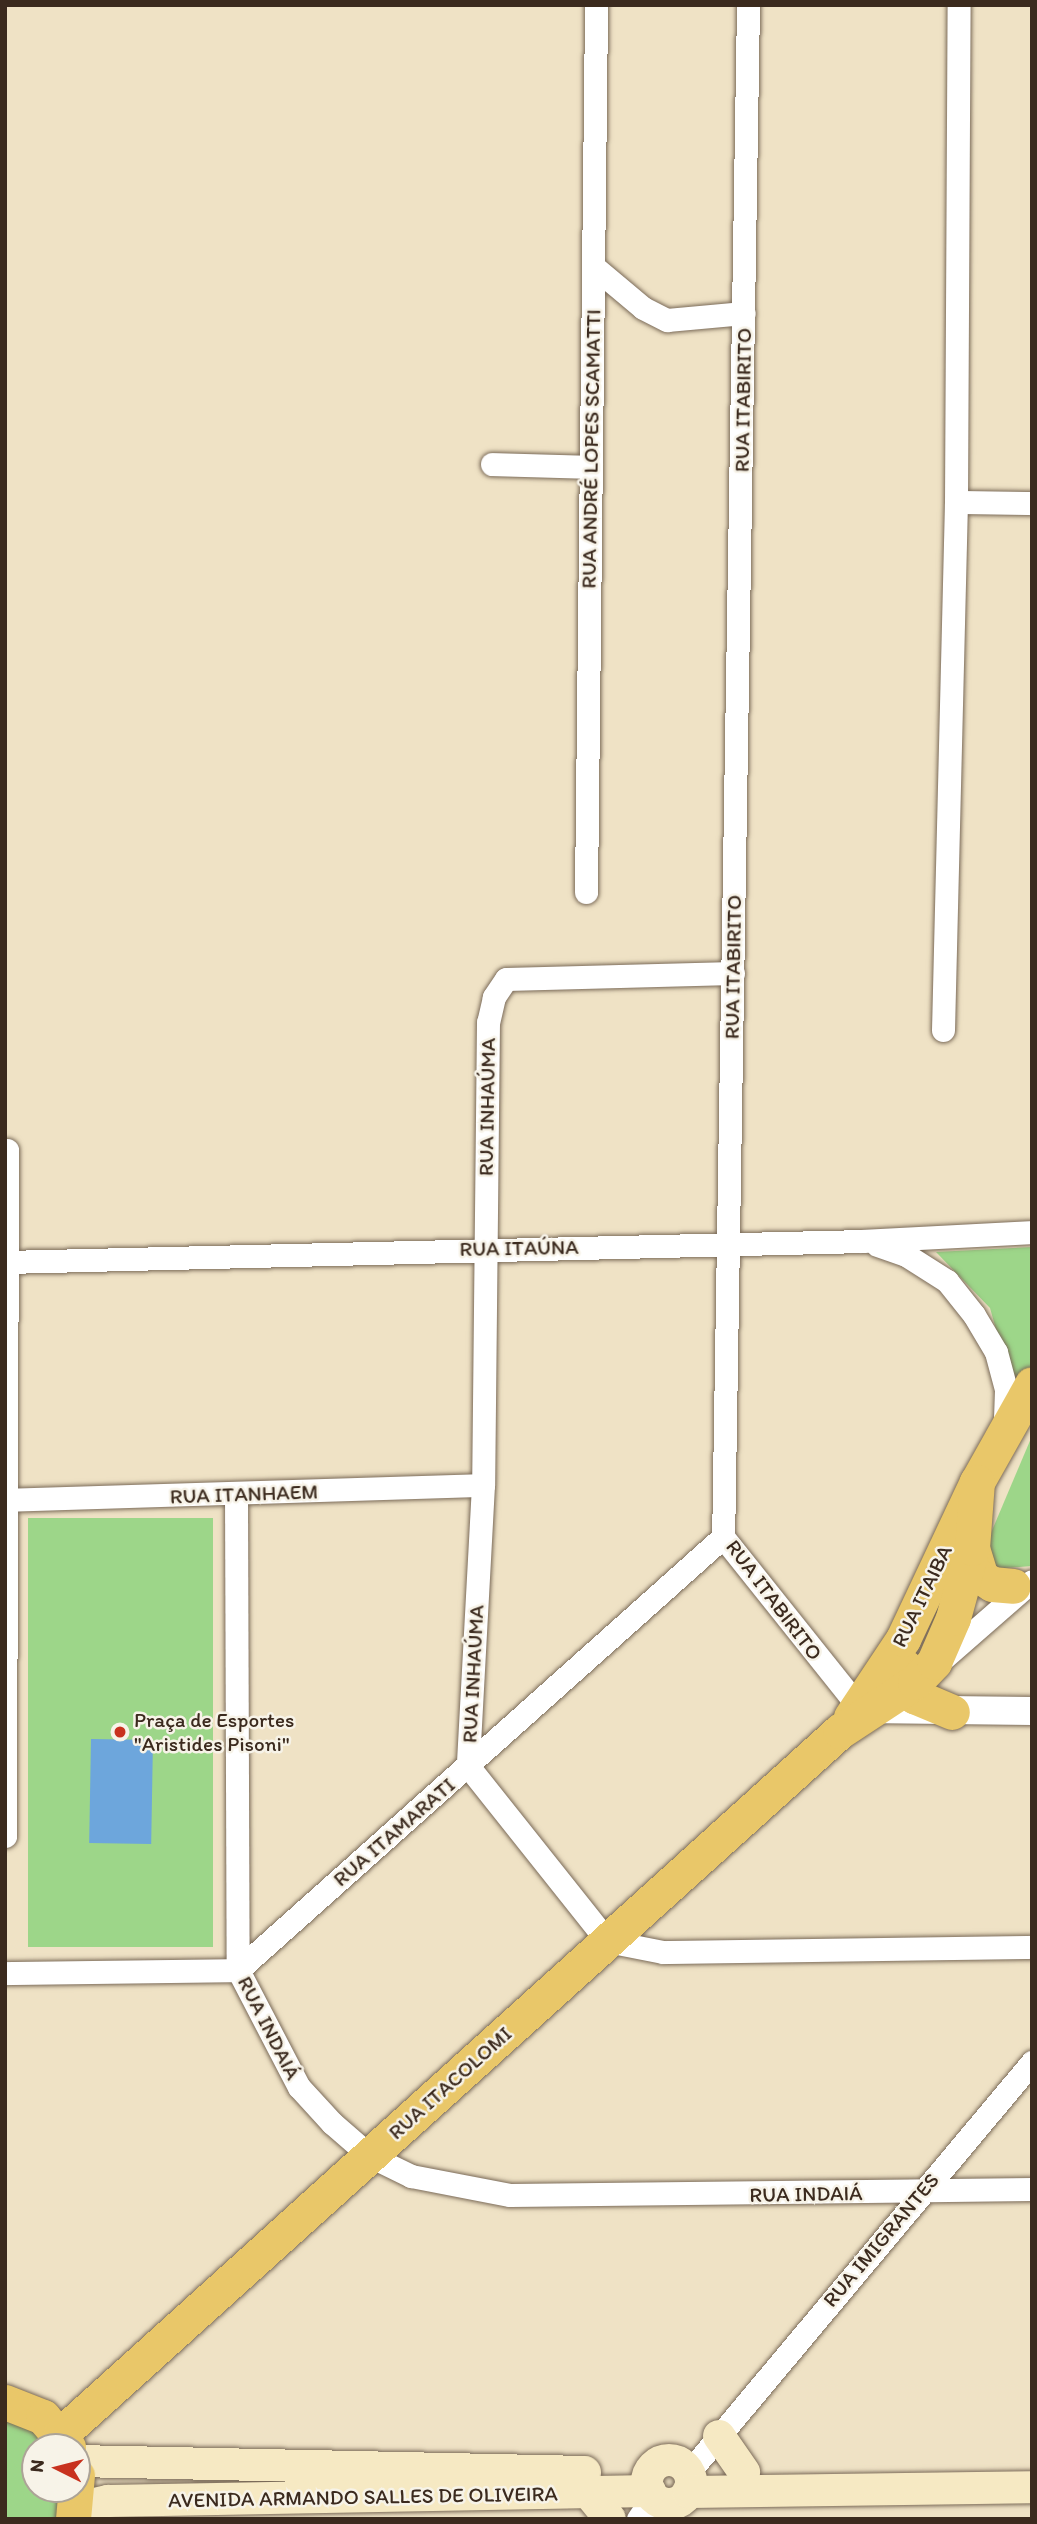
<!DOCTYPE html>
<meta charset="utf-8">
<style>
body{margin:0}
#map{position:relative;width:1037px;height:2524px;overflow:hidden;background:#efe2c5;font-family:Itim,sans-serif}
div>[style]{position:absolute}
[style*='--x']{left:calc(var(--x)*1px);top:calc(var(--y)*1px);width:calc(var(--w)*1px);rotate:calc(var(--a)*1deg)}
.green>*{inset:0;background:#9dd689;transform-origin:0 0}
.water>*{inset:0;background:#6da6dc;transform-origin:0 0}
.roads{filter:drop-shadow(0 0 2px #7a6a58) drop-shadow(0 0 2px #7a6a58)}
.minor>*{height:23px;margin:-11.5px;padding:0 11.5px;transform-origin:11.5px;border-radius:11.5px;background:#fff}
.tertiary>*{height:28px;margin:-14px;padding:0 14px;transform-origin:14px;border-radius:14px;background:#fff}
.secondary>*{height:32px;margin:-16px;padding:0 16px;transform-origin:16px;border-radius:16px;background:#f6e9c3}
.secondary>.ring{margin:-16px;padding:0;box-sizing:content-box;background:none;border:32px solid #f6e9c3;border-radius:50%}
.primary>*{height:35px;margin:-17.5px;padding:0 17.5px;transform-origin:17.5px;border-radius:17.5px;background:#e9c769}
.dots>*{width:19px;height:19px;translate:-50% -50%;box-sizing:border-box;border:4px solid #f7f3e8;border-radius:50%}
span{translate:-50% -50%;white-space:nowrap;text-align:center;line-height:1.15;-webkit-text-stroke:5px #f7f3e8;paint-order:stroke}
.street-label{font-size:21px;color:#3b2a1e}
.poi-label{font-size:21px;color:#3b2a1e}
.left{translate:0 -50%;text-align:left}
.frame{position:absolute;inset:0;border:7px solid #3b2a1e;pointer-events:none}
.north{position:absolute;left:21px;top:2433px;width:70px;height:70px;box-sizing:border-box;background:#f7f3e8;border:2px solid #aca397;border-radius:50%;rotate:276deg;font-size:19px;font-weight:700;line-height:28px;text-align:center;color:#3b2a1e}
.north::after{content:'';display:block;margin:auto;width:24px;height:32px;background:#c8321e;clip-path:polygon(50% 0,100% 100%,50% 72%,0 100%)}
</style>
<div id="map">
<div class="green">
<div style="clip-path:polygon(1032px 1247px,1032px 1370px,1016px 1400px,990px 1308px,936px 1252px)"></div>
<div style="clip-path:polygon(1032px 1436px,1032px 1566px,991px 1569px,985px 1547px)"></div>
<div style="left:28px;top:1518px;width:185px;height:429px"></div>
<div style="clip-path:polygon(5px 2407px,62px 2447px,35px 2447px,35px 2489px,73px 2489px,68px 2519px,5px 2519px)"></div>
</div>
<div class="water">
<div style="left:91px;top:1739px;width:62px;height:104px;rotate:1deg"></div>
</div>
<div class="roads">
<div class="minor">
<div style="--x:748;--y:5;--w:1532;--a:90.93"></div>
<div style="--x:723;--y:1537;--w:216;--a:51.4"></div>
<div style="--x:593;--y:266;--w:65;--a:40"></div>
<div style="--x:643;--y:308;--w:27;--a:27"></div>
<div style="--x:667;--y:320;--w:77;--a:-5.2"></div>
<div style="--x:492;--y:464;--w:99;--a:1.7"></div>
<div style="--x:956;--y:502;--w:76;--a:0.8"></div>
<div style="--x:586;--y:892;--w:887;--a:-89.35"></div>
<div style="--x:733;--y:973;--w:227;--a:178.5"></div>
<div style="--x:506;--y:979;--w:22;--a:124"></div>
<div style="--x:494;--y:997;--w:26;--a:103"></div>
<div style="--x:488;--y:1022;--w:463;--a:90.6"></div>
<div style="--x:483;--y:1485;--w:281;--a:93.1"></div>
<div style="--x:468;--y:1766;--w:223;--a:51.5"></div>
<div style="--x:607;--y:1941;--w:57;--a:11.1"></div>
<div style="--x:663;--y:1952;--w:369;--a:-0.8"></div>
<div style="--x:943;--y:1030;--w:528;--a:-88.59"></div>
<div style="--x:956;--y:502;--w:497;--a:-89.7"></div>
<div style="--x:877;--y:1245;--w:31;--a:19"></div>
<div style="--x:906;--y:1255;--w:49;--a:32.4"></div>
<div style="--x:947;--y:1281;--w:43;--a:51.5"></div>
<div style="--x:974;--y:1315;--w:43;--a:59.3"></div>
<div style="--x:996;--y:1352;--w:39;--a:75"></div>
<div style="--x:1006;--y:1390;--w:37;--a:92"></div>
<div style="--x:5;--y:1262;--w:858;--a:-1.4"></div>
<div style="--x:863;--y:1241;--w:169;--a:-3"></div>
<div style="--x:236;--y:1495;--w:475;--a:89.8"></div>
<div style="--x:238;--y:1970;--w:132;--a:62.5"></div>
<div style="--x:299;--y:2087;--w:49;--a:47.5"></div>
<div style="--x:332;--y:2123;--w:50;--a:41"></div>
<div style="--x:370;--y:2156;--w:46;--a:26"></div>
<div style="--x:411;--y:2176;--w:101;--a:10.9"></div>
<div style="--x:510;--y:2195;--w:522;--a:-0.66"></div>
<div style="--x:5;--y:1500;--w:478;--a:-1.8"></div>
<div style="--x:939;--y:1662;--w:123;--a:-41.1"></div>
<div style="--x:5;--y:1836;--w:686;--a:-89.83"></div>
<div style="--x:5;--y:1973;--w:233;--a:-0.7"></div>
<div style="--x:238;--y:1970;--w:650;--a:-41.76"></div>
<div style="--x:689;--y:2472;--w:535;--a:-50.08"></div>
<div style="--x:638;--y:2519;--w:27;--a:-56"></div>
<div style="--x:658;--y:2519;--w:26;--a:-40"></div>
</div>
<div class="tertiary">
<div style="--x:863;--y:1709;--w:169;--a:0.7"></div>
</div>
<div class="secondary">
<div style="--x:719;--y:2436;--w:44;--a:55.2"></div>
<div class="ring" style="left:647px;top:2460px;width:12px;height:12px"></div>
<div style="--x:77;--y:2461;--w:508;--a:1.24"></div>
<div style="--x:688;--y:2492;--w:344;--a:-0.8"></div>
<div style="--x:589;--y:2493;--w:33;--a:51"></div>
<div style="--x:77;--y:2508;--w:32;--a:-13"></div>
<div style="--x:108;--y:2501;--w:542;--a:-1.06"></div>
</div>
<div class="primary">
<div style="--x:972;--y:1548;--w:30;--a:73"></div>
<div style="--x:981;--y:1577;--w:13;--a:32"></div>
<div style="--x:992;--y:1584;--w:21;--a:5"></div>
<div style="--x:905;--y:1667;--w:11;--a:95"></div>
<div style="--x:904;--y:1678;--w:21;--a:61"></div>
<div style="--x:914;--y:1696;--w:41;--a:22.8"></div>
<div style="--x:851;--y:1717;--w:94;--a:-56.3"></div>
<div style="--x:903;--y:1639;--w:174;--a:-64.8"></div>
<div style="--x:977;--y:1482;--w:112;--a:-60.7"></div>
<div style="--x:5;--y:2402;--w:41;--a:21.5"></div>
<div style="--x:43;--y:2417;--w:39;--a:50"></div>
<div style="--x:60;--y:2435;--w:1051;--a:-42.07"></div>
<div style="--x:840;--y:1731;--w:90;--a:-33.2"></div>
<div style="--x:915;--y:1682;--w:28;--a:-46"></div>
<div style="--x:934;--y:1662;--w:48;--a:-66.6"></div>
<div style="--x:953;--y:1618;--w:73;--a:-74.8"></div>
<div style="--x:972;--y:1548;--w:66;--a:-85.7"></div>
<div style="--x:73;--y:2519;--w:44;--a:-84.8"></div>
</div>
</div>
<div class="dots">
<div style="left:120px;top:1732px;background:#c8321e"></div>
</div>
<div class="street-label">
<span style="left:743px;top:400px;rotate:-89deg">RUA ITABIRITO</span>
<span style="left:591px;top:449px;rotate:-89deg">RUA ANDRÉ LOPES SCAMATTI</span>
<span style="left:733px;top:967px;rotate:-89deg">RUA ITABIRITO</span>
<span style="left:487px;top:1107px;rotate:-89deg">RUA INHAÚMA</span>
<span style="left:519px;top:1248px;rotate:-1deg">RUA ITAÚNA</span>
<span style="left:244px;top:1494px;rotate:-2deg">RUA ITANHAEM</span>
<span style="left:922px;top:1596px;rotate:-64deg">RUA ITAIBA</span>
<span style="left:774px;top:1600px;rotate:53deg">RUA ITABIRITO</span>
<span style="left:473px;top:1674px;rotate:-87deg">RUA INHAÚMA</span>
<span style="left:394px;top:1832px;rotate:-41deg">RUA ITAMARATI</span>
<span style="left:269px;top:2028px;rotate:63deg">RUA INDAIÁ</span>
<span style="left:450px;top:2083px;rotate:-42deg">RUA ITACOLOMI</span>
<span style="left:806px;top:2194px;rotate:-1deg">RUA INDAIÁ</span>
<span style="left:881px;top:2240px;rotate:-50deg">RUA IMIGRANTES</span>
<span style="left:363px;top:2497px;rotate:-1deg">AVENIDA ARMANDO SALLES DE OLIVEIRA</span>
</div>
<div class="poi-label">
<span class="left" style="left:134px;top:1732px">Praça de Esportes<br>"Aristides Pisoni"</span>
</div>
<div class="frame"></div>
<div class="north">N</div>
</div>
